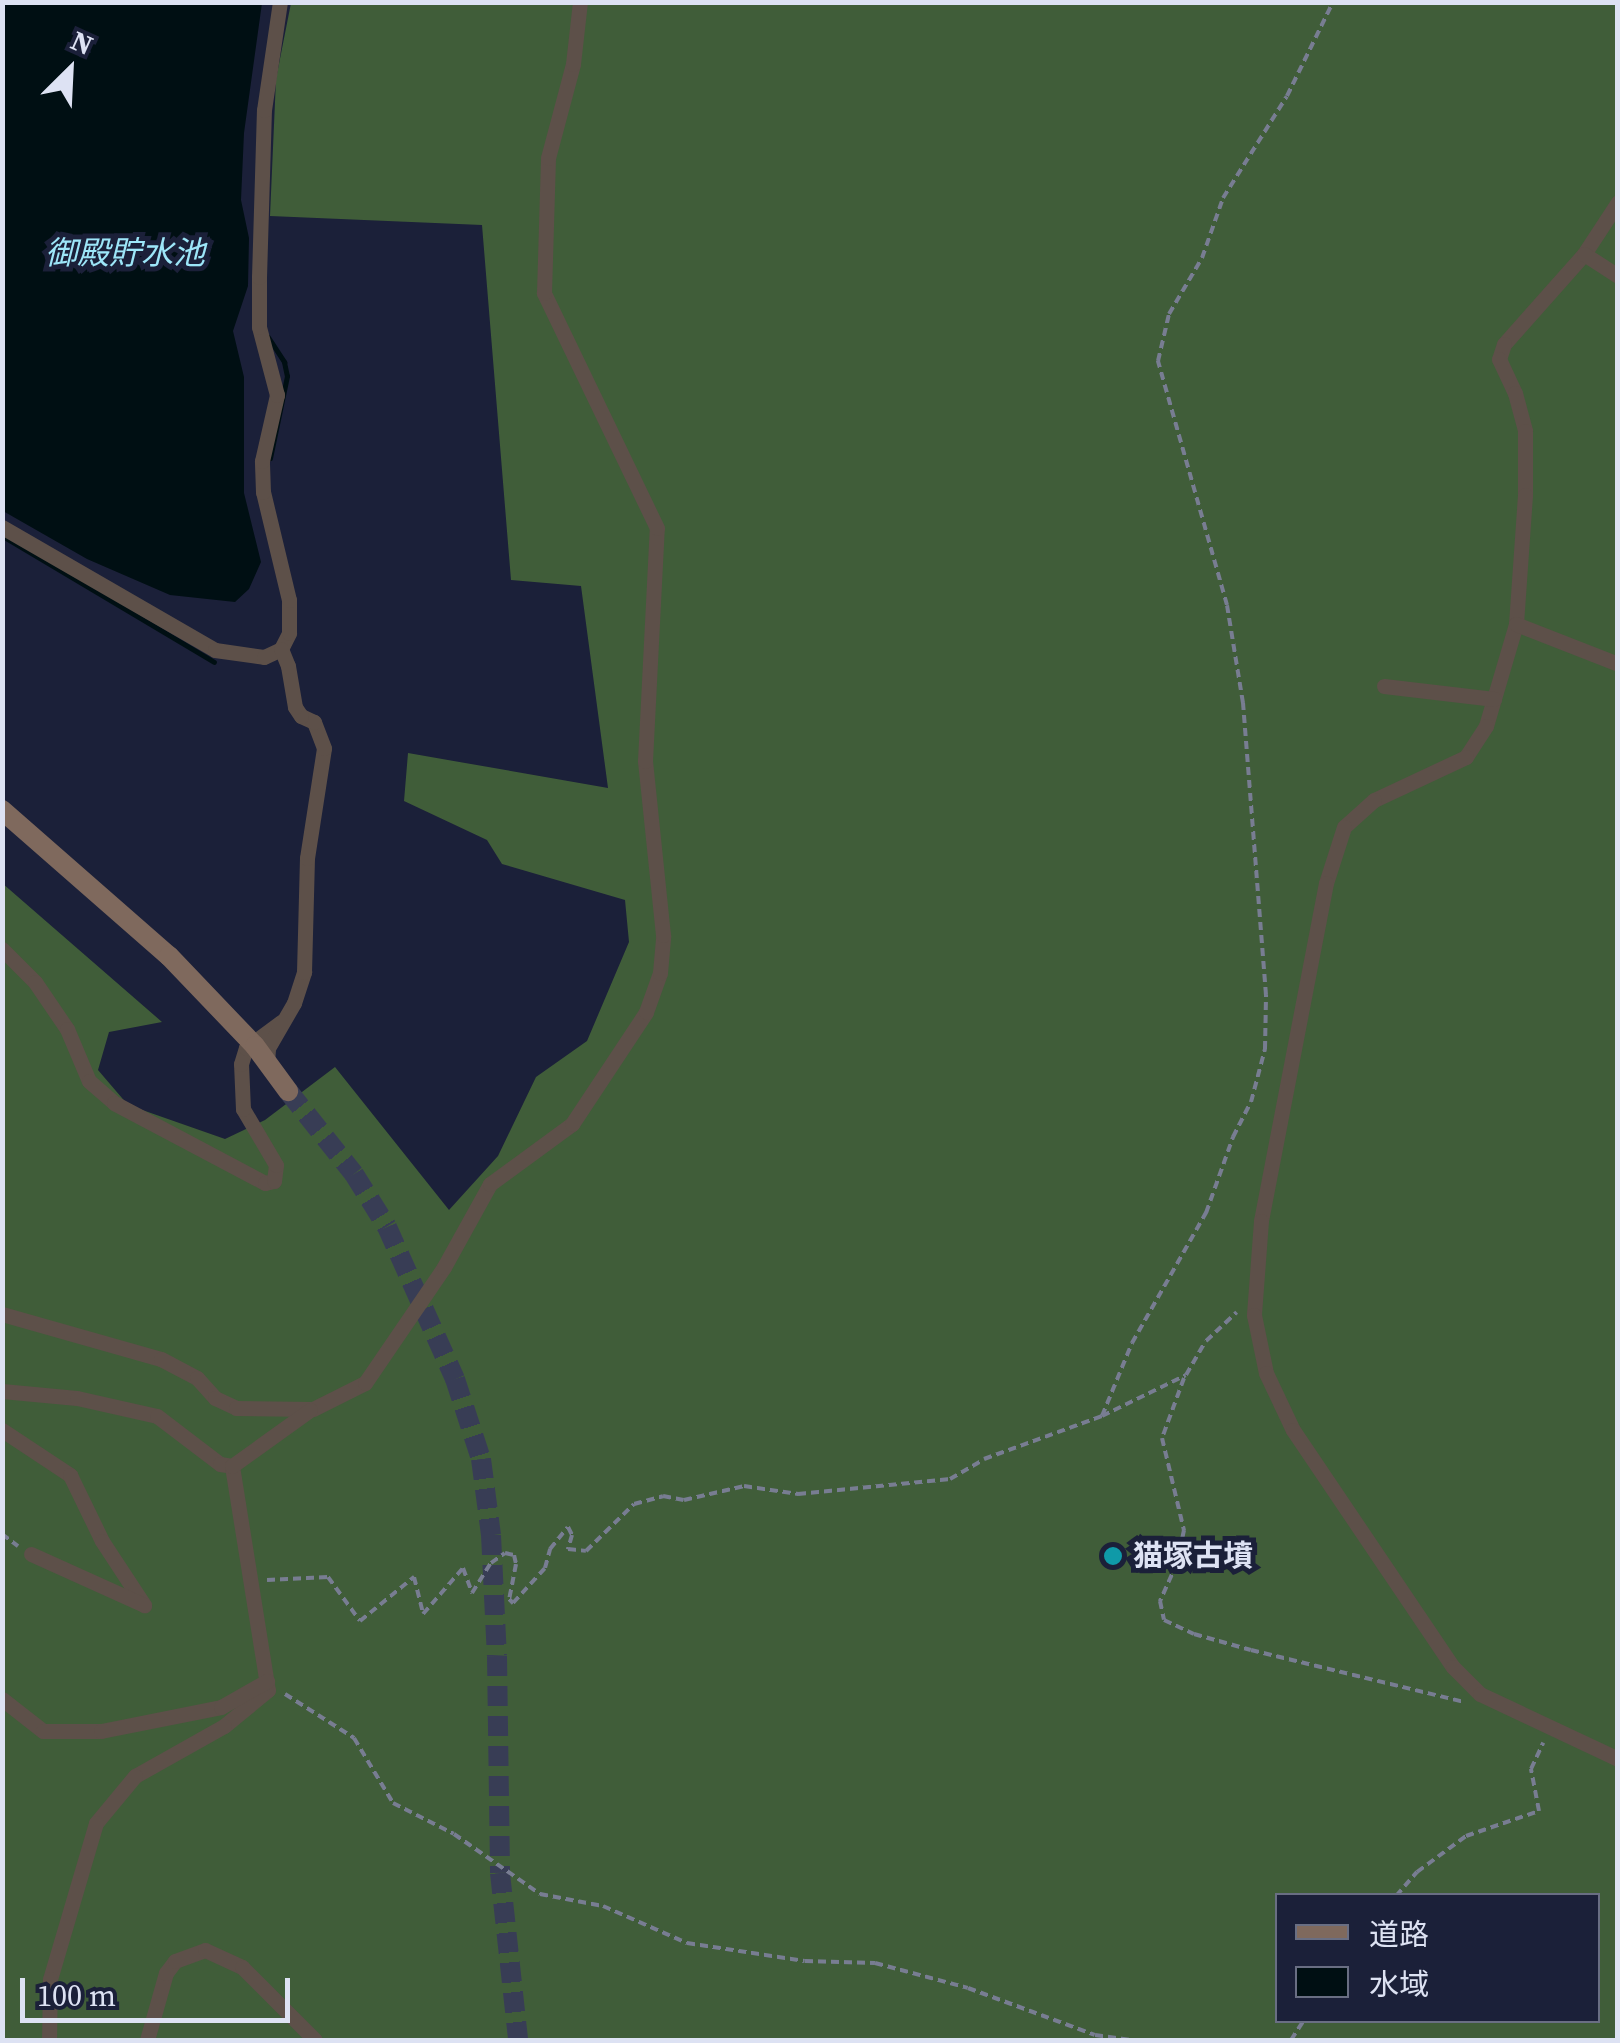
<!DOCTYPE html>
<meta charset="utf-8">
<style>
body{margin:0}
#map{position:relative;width:1620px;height:2043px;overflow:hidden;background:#1b2039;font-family:"Source Serif 4","Noto Sans JP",serif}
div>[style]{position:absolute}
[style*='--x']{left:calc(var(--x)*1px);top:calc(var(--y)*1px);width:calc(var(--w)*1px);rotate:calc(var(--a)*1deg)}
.forest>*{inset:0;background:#405d39}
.water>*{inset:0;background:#000f13}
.stream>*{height:5px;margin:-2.5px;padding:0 2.5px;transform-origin:2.5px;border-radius:2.5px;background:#000f13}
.secondary-tunnel>*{height:20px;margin-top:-10px;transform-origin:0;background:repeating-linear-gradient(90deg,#383d55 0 20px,transparent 0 30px)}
.path>*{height:4px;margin-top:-2px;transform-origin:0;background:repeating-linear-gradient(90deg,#787d92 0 8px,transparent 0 13px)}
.street>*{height:15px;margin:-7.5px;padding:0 7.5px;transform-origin:7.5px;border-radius:7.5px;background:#5d5049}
.secondary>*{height:20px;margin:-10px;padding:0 10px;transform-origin:10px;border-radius:10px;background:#7f695d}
.dots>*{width:28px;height:28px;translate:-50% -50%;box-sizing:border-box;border:5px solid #1b2039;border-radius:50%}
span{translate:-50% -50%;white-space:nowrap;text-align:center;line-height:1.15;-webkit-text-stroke:10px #1b2039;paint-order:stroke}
.poi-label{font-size:30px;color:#dde2f3;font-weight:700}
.left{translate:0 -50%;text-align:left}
.water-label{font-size:32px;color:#9de6f8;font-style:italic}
.frame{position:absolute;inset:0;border:5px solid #dde2f3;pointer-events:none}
.legend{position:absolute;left:1275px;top:1893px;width:325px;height:130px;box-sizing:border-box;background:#1b2039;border:2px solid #696e83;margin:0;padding:12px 18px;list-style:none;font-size:30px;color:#dde2f3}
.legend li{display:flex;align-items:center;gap:20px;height:50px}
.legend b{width:50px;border:2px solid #696e83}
.north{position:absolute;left:20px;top:20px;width:100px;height:100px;-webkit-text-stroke:8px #1b2039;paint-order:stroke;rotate:24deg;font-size:28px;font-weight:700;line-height:40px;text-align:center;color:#dde2f3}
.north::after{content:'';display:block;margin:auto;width:35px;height:45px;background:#dde2f3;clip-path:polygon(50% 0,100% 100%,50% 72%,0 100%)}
.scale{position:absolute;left:20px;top:1978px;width:270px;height:45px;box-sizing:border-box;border:5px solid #dde2f3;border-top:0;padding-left:12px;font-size:30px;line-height:35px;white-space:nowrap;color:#dde2f3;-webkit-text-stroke:8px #1b2039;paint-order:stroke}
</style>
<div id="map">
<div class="forest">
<div style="clip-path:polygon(evenodd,291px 3px,1617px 3px,1617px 2040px,3px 2040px,2px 883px,162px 1022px,109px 1032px,98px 1070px,128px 1105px,225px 1139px,265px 1120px,335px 1067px,449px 1210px,498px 1156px,536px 1077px,587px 1041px,629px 942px,625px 900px,502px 864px,487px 840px,404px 801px,408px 753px,608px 788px,581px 586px,511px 580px,482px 225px,270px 216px,276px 79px,291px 3px,1278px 1896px,1598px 1896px,1598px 2020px,1278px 2020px,1278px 1896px)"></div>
</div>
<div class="water">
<div style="clip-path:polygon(3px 2px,262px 3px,244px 133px,241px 200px,249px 238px,248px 286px,233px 331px,244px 377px,244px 493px,261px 562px,249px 589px,235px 602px,170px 595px,87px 559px,3px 511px)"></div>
</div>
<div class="stream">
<div style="--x:268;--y:337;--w:30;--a:57"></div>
<div style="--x:284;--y:362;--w:14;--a:78"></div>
<div style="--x:287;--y:376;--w:84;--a:101.7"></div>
<div style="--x:6;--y:538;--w:242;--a:30.8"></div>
</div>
<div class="secondary-tunnel">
<div style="--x:288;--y:1091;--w:106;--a:51.5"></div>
<div style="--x:354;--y:1174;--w:62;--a:58.1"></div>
<div style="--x:387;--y:1227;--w:167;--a:65.9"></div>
<div style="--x:455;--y:1379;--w:84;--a:72"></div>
<div style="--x:481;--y:1459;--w:77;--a:82.5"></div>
<div style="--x:491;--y:1535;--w:121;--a:87.2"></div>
<div style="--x:497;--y:1656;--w:217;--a:89.2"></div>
<div style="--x:500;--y:1873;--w:168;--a:83.8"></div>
</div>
<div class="path">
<div style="--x:1184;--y:1378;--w:64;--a:110.1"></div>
<div style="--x:1162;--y:1438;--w:95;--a:76.6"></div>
<div style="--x:1184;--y:1530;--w:34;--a:102"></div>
<div style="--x:1177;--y:1563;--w:42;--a:114.1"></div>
<div style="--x:1160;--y:1601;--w:19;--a:78"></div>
<div style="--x:1164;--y:1620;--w:33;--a:25"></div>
<div style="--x:1194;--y:1634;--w:59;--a:15.7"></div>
<div style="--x:1251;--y:1650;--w:220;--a:13.7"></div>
<div style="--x:1102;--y:1416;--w:79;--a:-67.7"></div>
<div style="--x:1132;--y:1343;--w:150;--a:-60.4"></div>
<div style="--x:1206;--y:1213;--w:81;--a:-70.4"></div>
<div style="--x:1233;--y:1137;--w:39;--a:-63"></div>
<div style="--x:1251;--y:1102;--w:55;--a:-75.2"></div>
<div style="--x:1265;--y:1049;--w:54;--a:-88.9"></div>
<div style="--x:1266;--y:995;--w:293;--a:-94.5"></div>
<div style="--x:1243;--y:703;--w:99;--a:-99.3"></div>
<div style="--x:1227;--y:605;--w:254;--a:-105.8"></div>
<div style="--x:1158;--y:361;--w:48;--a:-76.8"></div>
<div style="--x:1169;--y:314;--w:65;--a:-59.5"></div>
<div style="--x:1202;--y:258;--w:64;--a:-70.7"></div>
<div style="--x:1223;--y:198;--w:120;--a:-57.9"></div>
<div style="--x:1287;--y:96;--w:105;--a:-63.9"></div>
<div style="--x:2;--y:1534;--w:20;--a:37"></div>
<div style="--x:267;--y:1580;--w:61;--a:-2.8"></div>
<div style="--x:328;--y:1577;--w:54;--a:54"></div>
<div style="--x:360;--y:1621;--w:70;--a:-39.2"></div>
<div style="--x:414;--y:1577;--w:38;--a:76"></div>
<div style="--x:423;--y:1614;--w:61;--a:-49"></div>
<div style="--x:463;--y:1568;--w:27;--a:70"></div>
<div style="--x:472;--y:1593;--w:36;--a:-58"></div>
<div style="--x:491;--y:1563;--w:17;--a:-36"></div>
<div style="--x:505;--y:1553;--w:9;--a:13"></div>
<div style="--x:514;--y:1555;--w:9;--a:77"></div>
<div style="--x:516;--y:1564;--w:36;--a:101"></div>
<div style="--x:509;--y:1599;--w:6;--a:45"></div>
<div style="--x:513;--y:1603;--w:47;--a:-47.6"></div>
<div style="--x:545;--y:1568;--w:20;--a:-75"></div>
<div style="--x:550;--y:1549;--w:28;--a:-51"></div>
<div style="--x:568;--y:1527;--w:9;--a:63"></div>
<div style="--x:572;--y:1535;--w:15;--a:106"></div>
<div style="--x:568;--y:1549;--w:18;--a:6"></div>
<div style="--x:586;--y:1551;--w:67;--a:-44.4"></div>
<div style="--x:634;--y:1504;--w:30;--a:-15"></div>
<div style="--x:663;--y:1496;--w:21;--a:11"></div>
<div style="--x:684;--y:1500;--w:62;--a:-13.1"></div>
<div style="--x:744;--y:1486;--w:55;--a:8.4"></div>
<div style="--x:798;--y:1494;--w:153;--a:-5.6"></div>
<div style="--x:950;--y:1479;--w:39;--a:-30"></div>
<div style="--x:984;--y:1459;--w:126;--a:-20"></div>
<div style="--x:1102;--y:1416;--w:93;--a:-26"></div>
<div style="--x:1186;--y:1375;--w:39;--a:-60"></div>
<div style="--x:1206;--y:1341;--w:42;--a:-43.1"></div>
<div style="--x:285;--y:1694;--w:82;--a:32.5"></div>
<div style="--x:354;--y:1738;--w:76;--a:59"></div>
<div style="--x:393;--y:1803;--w:68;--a:26.9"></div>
<div style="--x:454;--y:1834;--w:105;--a:34.9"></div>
<div style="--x:540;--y:1894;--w:64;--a:10.8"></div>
<div style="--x:603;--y:1906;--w:92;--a:23.8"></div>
<div style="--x:687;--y:1943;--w:119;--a:8.7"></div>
<div style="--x:805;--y:1961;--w:70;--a:1.6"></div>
<div style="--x:875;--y:1963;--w:96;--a:15"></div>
<div style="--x:968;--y:1988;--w:135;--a:20.3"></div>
<div style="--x:1095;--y:2035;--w:36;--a:8"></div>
<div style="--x:1396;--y:1896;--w:32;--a:-49"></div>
<div style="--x:1417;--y:1872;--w:61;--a:-36.3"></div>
<div style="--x:1466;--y:1836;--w:77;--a:-18.9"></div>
<div style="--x:1539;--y:1811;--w:43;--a:-100.8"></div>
<div style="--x:1531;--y:1769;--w:29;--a:-65"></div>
<div style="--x:1291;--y:2040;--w:24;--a:-57"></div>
</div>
<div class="street">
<div style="--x:1618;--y:202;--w:62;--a:123.2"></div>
<div style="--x:1584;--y:254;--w:120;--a:131.6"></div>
<div style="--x:1504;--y:344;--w:16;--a:108"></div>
<div style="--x:1499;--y:359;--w:38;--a:65"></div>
<div style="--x:1515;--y:393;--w:39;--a:75"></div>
<div style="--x:1525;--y:431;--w:64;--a:90"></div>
<div style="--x:1525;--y:495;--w:129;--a:94"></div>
<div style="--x:1516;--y:624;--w:106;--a:106.4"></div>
<div style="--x:1486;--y:726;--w:37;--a:123"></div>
<div style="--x:1466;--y:757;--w:102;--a:154.9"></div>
<div style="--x:1374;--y:800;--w:40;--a:138"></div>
<div style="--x:1344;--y:827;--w:59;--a:107.8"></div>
<div style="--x:1326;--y:883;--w:344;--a:100.9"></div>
<div style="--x:1261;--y:1221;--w:94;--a:94.3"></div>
<div style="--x:1254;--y:1315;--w:59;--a:78.3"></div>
<div style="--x:1266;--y:1373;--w:63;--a:64.7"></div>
<div style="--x:1293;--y:1430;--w:286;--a:56"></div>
<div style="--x:1453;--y:1667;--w:38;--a:45"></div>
<div style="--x:1480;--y:1694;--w:153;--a:25.2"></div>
<div style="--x:1584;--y:254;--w:40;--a:32.9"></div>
<div style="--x:2;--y:527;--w:246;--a:30"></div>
<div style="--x:215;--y:650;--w:49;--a:8.1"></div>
<div style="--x:264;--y:657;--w:19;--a:-25"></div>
<div style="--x:281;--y:649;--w:18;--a:-63"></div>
<div style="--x:289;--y:633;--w:33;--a:-90"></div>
<div style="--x:289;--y:600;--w:111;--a:-103.5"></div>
<div style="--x:263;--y:492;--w:31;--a:-92"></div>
<div style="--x:262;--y:461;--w:68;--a:-77.2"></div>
<div style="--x:277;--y:395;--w:70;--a:-104.8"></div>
<div style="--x:259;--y:327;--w:50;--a:-90"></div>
<div style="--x:259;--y:277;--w:167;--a:-88.3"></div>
<div style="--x:264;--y:110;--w:109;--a:-81.6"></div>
<div style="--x:1516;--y:624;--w:110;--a:21.4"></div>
<div style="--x:1384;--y:686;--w:111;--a:6.7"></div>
<div style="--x:2;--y:949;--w:47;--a:45"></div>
<div style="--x:35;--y:982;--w:57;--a:55.8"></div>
<div style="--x:67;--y:1029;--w:56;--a:67.1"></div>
<div style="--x:89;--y:1081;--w:33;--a:41"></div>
<div style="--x:114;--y:1103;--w:171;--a:27.9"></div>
<div style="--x:265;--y:1183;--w:9;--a:-13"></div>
<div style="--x:274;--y:1181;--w:16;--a:-83"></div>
<div style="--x:276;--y:1165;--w:65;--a:-120.5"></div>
<div style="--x:243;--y:1109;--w:45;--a:-92.5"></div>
<div style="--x:241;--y:1064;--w:17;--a:-73"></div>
<div style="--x:246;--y:1048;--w:44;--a:-36.6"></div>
<div style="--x:267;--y:1063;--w:15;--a:-86"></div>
<div style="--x:268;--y:1048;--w:52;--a:-60"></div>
<div style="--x:294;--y:1003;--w:33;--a:-72"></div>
<div style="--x:304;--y:972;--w:114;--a:-88.5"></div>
<div style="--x:307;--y:858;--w:111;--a:-81.2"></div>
<div style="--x:324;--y:748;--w:28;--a:-111"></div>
<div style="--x:314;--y:722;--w:14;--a:-155"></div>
<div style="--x:301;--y:716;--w:11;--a:-124"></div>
<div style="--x:295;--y:707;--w:42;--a:-99.7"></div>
<div style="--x:288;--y:666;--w:18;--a:-112"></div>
<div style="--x:2;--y:1314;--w:165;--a:15.8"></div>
<div style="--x:161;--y:1359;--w:41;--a:27.8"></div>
<div style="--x:197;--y:1378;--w:27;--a:48"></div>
<div style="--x:215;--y:1398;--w:23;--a:25"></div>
<div style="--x:236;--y:1408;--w:77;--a:0.7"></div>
<div style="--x:313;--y:1409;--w:58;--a:-26.6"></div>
<div style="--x:365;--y:1383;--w:140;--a:-55.7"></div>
<div style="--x:444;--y:1267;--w:95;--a:-61"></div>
<div style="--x:490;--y:1184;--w:102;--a:-36.2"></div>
<div style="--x:572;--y:1124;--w:134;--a:-56.5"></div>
<div style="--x:646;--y:1012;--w:41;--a:-70.3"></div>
<div style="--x:660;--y:973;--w:38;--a:-85"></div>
<div style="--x:663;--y:935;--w:175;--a:-95.9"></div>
<div style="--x:645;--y:761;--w:233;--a:-87.1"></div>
<div style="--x:657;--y:528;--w:261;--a:-115.7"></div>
<div style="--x:544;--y:293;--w:135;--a:-88.3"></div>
<div style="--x:548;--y:158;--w:97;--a:-75.1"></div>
<div style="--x:573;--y:64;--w:62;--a:-83.6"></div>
<div style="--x:2;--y:1391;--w:75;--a:5.3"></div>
<div style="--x:77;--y:1398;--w:82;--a:12.7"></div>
<div style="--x:157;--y:1416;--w:79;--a:37.3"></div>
<div style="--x:220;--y:1464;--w:12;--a:9"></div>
<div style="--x:232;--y:1466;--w:227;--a:80.9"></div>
<div style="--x:268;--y:1690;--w:57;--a:140.7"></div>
<div style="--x:224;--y:1726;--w:102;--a:150.7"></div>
<div style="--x:135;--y:1776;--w:61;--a:129.7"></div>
<div style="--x:96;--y:1823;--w:163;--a:106.4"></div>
<div style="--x:50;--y:1979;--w:61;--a:90.9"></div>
<div style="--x:2;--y:1430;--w:82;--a:33.5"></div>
<div style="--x:70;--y:1475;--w:73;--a:64.1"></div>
<div style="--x:102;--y:1541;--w:77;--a:56.7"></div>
<div style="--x:144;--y:1605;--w:124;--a:-155.7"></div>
<div style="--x:232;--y:1466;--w:96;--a:-35.7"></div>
<div style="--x:2;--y:1699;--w:52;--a:38"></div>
<div style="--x:43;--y:1731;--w:58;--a:0"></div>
<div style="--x:101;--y:1731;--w:122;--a:-11.3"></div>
<div style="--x:221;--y:1707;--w:53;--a:-29.5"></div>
<div style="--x:147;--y:2040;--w:70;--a:-74.2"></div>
<div style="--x:166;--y:1973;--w:15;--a:-53"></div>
<div style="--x:175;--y:1961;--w:32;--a:-20"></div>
<div style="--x:205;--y:1950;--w:41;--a:24.7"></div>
<div style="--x:242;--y:1967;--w:103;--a:45"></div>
</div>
<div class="secondary">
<div style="--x:2;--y:810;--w:222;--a:41.2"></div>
<div style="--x:169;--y:956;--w:124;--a:46.3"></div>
<div style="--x:255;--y:1046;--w:56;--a:53.7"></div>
</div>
<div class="dots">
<div style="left:1113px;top:1556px;background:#0f9aa8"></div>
</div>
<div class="poi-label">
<span class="left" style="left:1133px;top:1556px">猫塚古墳</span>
</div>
<div class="water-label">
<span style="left:125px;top:253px">御殿貯水池</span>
</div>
<div class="frame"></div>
<ul class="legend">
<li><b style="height:12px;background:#7f695d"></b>道路</li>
<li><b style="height:28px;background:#000f13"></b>水域</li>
</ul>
<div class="north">N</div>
<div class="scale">100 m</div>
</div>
